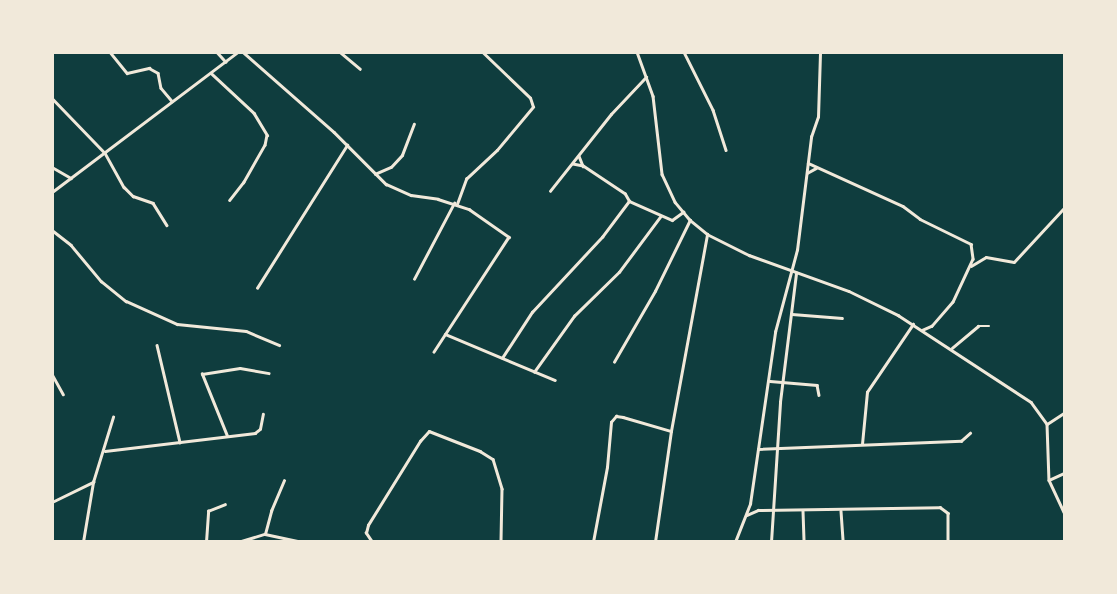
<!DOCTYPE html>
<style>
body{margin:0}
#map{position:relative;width:1117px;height:594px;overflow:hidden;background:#0f3d3e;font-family:Overpass,sans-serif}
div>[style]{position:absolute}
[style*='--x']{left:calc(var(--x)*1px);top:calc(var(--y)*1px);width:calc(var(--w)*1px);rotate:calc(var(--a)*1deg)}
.minor>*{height:2.5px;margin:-1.25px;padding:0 1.25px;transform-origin:1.25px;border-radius:1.25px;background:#f1e9da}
span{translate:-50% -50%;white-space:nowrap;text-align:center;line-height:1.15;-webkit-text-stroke:4px #f1e9da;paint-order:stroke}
.frame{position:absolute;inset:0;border:54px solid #f1e9da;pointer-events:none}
</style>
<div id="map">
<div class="minor">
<div style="--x:110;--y:52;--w:27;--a:51"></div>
<div style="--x:127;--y:73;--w:23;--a:-13"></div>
<div style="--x:149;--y:68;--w:10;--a:29"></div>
<div style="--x:158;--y:73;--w:15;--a:79"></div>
<div style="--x:161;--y:88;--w:17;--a:50"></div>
<div style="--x:217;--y:52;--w:13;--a:48"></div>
<div style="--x:243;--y:52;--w:121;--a:41.3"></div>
<div style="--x:334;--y:132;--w:74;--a:45"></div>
<div style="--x:386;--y:184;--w:27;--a:24"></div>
<div style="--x:411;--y:195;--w:27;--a:8"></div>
<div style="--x:438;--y:199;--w:33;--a:18"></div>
<div style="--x:469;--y:209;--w:49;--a:35"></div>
<div style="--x:509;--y:237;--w:137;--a:123.1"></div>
<div style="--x:340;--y:52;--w:26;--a:40"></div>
<div style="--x:637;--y:52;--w:47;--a:70"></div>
<div style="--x:653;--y:96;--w:79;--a:83.4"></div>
<div style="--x:662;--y:174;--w:31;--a:65"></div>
<div style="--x:675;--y:202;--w:23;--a:50"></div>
<div style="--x:690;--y:220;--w:22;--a:39"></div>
<div style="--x:707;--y:234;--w:47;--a:26.6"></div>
<div style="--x:749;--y:255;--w:106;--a:19.8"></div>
<div style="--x:849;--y:291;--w:55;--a:26.1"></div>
<div style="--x:898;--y:315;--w:159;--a:33.2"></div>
<div style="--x:1031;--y:402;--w:27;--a:54"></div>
<div style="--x:1047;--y:424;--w:56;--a:88"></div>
<div style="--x:1049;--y:480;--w:35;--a:65"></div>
<div style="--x:684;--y:52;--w:65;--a:63.4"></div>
<div style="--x:713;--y:110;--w:42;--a:72"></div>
<div style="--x:211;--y:73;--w:59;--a:42.9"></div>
<div style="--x:254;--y:113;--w:26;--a:59"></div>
<div style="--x:267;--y:135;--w:10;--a:101"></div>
<div style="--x:265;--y:145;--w:43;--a:119.6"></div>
<div style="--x:244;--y:182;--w:23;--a:128"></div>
<div style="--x:52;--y:98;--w:76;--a:46.1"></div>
<div style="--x:105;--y:153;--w:39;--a:61"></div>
<div style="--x:124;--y:187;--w:13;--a:45"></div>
<div style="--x:133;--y:196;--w:21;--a:19"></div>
<div style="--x:153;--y:203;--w:26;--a:58"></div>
<div style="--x:579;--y:156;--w:11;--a:68"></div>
<div style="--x:808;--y:163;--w:104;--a:24.4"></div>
<div style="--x:903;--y:206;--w:21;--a:37"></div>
<div style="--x:920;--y:219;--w:57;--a:26.1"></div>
<div style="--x:971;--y:244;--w:15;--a:82"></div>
<div style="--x:973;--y:259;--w:47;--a:114.9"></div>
<div style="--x:953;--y:302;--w:32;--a:131"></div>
<div style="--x:932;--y:326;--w:10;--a:156"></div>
<div style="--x:52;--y:167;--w:22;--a:30"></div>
<div style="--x:807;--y:173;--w:10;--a:-29"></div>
<div style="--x:375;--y:174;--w:17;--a:-24"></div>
<div style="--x:391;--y:167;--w:16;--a:-47"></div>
<div style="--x:402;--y:155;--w:33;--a:-69"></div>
<div style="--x:550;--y:191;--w:98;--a:-51.6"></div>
<div style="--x:611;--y:114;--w:51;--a:-46.6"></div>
<div style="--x:52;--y:192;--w:233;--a:-37"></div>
<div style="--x:629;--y:201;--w:47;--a:23.8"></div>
<div style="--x:672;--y:220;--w:14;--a:-36"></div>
<div style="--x:457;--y:204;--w:27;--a:-70"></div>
<div style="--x:466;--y:179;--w:42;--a:-43.1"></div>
<div style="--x:497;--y:150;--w:56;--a:-50.1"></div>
<div style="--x:533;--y:107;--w:9;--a:-108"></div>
<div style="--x:530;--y:98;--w:66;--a:-136.2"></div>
<div style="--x:52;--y:230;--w:24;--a:38"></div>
<div style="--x:71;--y:245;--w:47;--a:50.2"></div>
<div style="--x:101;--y:281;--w:32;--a:39"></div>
<div style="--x:126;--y:301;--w:56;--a:24.3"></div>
<div style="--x:177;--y:324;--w:69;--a:5.8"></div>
<div style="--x:246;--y:331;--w:36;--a:23"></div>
<div style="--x:971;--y:266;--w:17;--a:-31"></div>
<div style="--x:986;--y:257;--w:28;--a:10"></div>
<div style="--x:1014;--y:262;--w:74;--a:-47.2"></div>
<div style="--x:414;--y:279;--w:86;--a:-62.2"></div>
<div style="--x:257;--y:288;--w:169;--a:-57.8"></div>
<div style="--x:792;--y:314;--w:50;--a:4.6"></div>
<div style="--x:445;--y:334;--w:119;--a:22.7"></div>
<div style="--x:157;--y:345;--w:100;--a:76.7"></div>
<div style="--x:952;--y:348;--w:34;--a:-40"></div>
<div style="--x:978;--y:326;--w:11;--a:0"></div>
<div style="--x:502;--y:358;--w:55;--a:-56.9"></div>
<div style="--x:532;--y:312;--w:103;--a:-47"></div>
<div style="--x:602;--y:237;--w:45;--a:-53.1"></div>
<div style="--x:629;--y:201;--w:8;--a:-120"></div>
<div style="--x:625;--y:194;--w:50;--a:-146.3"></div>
<div style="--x:583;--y:166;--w:10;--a:-169"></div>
<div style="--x:614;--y:362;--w:82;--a:-60"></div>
<div style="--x:655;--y:291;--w:79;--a:-63.8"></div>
<div style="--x:534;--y:372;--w:69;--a:-54.5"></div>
<div style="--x:574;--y:316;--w:63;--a:-44.4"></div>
<div style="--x:619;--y:272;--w:69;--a:-53.3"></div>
<div style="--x:52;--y:374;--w:23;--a:61"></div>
<div style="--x:770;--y:381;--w:47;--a:4.9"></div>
<div style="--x:817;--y:385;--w:10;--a:79"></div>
<div style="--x:1047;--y:424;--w:20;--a:-33"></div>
<div style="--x:227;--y:436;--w:67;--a:-112"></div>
<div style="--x:202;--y:374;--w:38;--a:-9"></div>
<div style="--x:240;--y:368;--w:29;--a:10"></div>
<div style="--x:862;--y:444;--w:52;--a:-84.5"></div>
<div style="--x:867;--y:392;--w:82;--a:-55.9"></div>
<div style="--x:758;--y:449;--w:203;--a:-2.3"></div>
<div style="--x:961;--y:441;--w:12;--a:-42"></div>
<div style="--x:105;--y:451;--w:151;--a:-6.8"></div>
<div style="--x:255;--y:433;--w:6;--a:-39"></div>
<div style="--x:260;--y:429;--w:15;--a:-79"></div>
<div style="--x:1049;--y:480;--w:17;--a:-25"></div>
<div style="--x:52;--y:502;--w:46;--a:-26"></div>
<div style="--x:803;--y:511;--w:31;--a:88"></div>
<div style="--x:841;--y:511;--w:31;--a:86"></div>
<div style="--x:747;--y:515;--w:12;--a:-24"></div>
<div style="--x:758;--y:510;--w:182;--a:-0.9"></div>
<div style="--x:940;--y:507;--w:10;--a:37"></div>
<div style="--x:948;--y:513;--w:29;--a:90"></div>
<div style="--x:265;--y:534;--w:24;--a:-75"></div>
<div style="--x:271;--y:511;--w:33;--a:-67"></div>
<div style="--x:83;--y:542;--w:61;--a:-80.5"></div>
<div style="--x:93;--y:482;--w:68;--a:-72.9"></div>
<div style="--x:206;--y:542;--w:31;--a:-86"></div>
<div style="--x:208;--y:511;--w:18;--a:-22"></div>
<div style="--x:238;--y:542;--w:28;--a:-17"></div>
<div style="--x:265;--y:534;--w:40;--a:12"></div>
<div style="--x:372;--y:542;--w:11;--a:-124"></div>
<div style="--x:366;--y:533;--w:8;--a:-76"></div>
<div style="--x:368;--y:525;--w:99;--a:-58.2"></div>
<div style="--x:420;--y:441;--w:13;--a:-48"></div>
<div style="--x:429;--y:431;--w:55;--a:21.4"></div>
<div style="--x:480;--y:451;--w:15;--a:32"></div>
<div style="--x:493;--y:459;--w:31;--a:73"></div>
<div style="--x:502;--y:489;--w:53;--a:91.1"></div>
<div style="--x:593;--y:542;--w:76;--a:-79.4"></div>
<div style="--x:607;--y:467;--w:45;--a:-84.9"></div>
<div style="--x:611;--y:422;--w:8;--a:-50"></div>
<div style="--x:616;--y:416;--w:7;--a:8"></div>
<div style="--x:623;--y:417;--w:50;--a:16.3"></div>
<div style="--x:655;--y:542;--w:112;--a:-81.8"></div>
<div style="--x:671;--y:431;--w:200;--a:-79.6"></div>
<div style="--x:735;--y:542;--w:41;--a:-68.5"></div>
<div style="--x:750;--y:504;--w:174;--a:-81.7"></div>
<div style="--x:775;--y:332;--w:85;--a:-75"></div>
<div style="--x:797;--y:250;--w:114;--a:-82.9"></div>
<div style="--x:811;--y:137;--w:21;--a:-71"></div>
<div style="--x:818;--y:117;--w:65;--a:-88.2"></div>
<div style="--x:771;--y:542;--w:140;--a:-86.3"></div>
<div style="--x:780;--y:402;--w:130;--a:-82.9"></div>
</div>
<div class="frame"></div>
</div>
